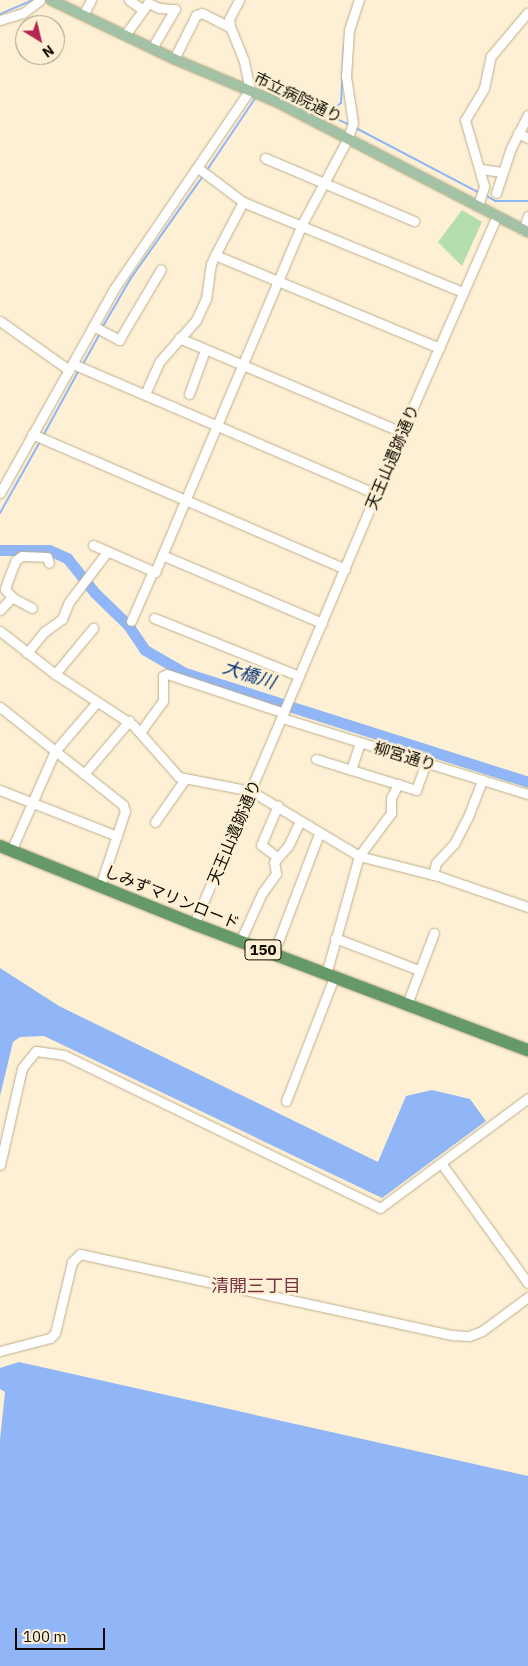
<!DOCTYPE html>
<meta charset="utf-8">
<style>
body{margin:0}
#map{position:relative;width:528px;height:1666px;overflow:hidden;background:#fdf0d4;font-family:"IBM Plex Sans","Noto Sans JP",sans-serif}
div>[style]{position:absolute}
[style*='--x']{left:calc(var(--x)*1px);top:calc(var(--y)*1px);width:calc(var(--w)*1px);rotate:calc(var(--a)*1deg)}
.green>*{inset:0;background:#b4deab}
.water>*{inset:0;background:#90b6f7}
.stream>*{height:2px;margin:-1px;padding:0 1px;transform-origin:1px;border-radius:1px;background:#90b6f7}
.river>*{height:11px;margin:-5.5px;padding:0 5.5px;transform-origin:5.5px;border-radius:5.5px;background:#90b6f7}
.roads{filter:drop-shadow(0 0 1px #beae8c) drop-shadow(0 0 1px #beae8c)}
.minor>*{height:9px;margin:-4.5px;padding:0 4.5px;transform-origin:4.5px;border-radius:4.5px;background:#fff}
.major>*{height:10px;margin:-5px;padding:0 5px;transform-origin:5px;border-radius:5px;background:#a3c2a5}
.highway>*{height:12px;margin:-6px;padding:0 6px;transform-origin:6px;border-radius:6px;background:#659969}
span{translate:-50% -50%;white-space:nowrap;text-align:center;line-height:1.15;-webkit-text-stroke:5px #fdf0d4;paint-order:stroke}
.shield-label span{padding:1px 4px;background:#fdf0d4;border:1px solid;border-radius:4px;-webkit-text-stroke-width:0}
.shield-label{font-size:15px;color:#120c02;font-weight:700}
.street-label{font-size:16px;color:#120c02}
.water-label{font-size:18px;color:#063079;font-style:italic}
.neighbourhood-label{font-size:18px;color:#793242}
.north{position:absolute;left:15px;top:15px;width:50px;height:50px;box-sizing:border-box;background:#fdf0d4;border:1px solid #9f9580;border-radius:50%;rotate:144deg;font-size:14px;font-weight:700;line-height:20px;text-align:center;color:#120c02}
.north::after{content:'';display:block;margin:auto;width:18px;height:22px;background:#b52552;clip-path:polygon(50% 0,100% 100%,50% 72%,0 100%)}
.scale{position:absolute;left:15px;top:1628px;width:90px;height:22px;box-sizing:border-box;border:2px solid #120c02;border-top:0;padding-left:6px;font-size:15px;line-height:18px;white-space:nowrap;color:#120c02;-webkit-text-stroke:4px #fdf0d4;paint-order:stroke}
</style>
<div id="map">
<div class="green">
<div style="clip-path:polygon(462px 210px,482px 222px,462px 266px,438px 242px)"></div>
</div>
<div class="water">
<div style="clip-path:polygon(0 968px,59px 1006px,378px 1162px,406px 1096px,432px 1090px,470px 1099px,486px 1121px,382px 1198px,44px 1036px,20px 1037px,13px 1042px,0 1096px)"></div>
<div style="clip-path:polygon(19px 1362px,528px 1476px,528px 1666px,0 1666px,0 1440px,5px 1392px,0 1389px,0 1368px)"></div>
</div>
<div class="stream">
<div style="--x:0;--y:14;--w:36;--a:-23"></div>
<div style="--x:259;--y:91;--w:7;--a:-63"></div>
<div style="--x:262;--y:85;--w:97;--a:24.4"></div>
<div style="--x:322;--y:112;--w:12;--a:-14"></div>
<div style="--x:334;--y:109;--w:9;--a:-41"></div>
<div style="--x:341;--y:103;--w:57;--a:-87"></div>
<div style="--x:354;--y:127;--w:140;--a:27.7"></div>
<div style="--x:207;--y:170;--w:88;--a:-56.1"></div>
<div style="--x:485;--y:195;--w:12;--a:31"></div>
<div style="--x:495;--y:201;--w:33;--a:0"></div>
<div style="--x:102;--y:328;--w:58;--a:-59.9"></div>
<div style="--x:131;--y:278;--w:125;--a:-54.8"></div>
<div style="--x:82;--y:366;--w:38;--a:-61"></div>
<div style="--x:43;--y:436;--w:75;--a:-61.4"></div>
<div style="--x:0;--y:513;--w:84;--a:-60.7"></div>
</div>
<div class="river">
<div style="--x:0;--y:550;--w:49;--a:0"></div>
<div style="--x:49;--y:550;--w:20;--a:24"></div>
<div style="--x:67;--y:558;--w:45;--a:51.3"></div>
<div style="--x:95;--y:593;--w:46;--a:44.1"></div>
<div style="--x:128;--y:625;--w:30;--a:56"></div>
<div style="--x:145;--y:650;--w:46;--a:29.9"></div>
<div style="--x:185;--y:673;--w:360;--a:17.6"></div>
</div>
<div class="roads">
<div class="minor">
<div style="--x:129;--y:0;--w:16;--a:35"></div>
<div style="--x:83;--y:15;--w:17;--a:-62"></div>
<div style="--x:0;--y:20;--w:24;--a:-17"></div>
<div style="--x:23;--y:13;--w:21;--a:-37"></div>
<div style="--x:125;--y:35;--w:39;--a:-54"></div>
<div style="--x:148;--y:3;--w:12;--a:24"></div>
<div style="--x:159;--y:8;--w:16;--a:4"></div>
<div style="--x:175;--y:9;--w:45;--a:120.5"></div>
<div style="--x:174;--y:59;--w:49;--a:-63.4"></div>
<div style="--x:196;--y:15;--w:6;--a:-18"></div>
<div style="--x:202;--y:13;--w:31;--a:27"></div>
<div style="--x:518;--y:133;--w:11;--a:27"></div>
<div style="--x:265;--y:158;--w:162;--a:22.9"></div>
<div style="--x:198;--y:168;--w:56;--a:37.1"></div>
<div style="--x:243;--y:202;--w:237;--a:22.3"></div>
<div style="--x:481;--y:169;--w:21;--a:8"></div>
<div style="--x:496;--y:193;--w:47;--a:-71.6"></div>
<div style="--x:511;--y:148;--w:37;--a:-63"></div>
<div style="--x:478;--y:206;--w:21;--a:-73"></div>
<div style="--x:484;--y:186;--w:69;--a:-106.1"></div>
<div style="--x:465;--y:120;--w:37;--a:-59"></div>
<div style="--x:484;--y:88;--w:33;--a:-78"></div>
<div style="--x:491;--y:56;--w:57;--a:-49.9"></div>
<div style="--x:523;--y:230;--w:15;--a:-70"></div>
<div style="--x:215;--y:255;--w:60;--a:-62.2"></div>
<div style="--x:0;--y:321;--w:85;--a:35.4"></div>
<div style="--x:93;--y:326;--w:30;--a:28"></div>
<div style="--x:119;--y:340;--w:82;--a:-59.4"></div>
<div style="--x:179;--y:338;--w:242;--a:22.9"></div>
<div style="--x:73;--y:364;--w:331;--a:23.2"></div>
<div style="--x:145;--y:394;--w:36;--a:-66"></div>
<div style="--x:160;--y:361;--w:55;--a:-48.7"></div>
<div style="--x:196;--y:320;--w:23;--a:-65"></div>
<div style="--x:206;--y:299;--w:35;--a:-82"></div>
<div style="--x:211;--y:264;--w:10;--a:-66"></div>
<div style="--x:215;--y:255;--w:243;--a:22.5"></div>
<div style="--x:189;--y:394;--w:47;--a:-70"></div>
<div style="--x:32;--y:434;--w:341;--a:23.3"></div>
<div style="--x:0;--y:493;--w:234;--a:-60.8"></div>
<div style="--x:114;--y:289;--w:241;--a:-55.7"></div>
<div style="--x:250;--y:90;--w:30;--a:-102"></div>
<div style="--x:244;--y:61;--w:37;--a:-112"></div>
<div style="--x:230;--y:27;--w:8;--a:-97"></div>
<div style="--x:229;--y:19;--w:21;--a:-62"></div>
<div style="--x:93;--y:545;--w:68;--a:23.5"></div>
<div style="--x:155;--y:572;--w:376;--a:-67.1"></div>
<div style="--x:301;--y:226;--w:100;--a:-61.9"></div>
<div style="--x:348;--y:138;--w:16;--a:-72"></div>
<div style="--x:353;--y:123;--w:48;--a:-98.5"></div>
<div style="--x:346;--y:76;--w:46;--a:-86.3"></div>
<div style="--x:349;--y:30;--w:32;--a:-72"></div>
<div style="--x:162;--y:555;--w:174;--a:23"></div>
<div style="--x:32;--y:608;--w:21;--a:-152"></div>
<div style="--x:13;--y:598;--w:12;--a:-132"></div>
<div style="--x:5;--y:589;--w:13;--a:-72"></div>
<div style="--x:9;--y:577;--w:18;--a:-68"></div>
<div style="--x:16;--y:560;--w:7;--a:-34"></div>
<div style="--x:22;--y:556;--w:25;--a:2"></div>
<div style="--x:47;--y:557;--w:6;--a:72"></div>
<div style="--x:0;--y:610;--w:18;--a:-47"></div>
<div style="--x:154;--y:618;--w:156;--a:21.8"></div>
<div style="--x:131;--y:621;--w:55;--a:-66.3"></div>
<div style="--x:0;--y:631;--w:70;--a:38"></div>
<div style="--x:55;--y:674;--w:93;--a:33.2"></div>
<div style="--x:133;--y:725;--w:69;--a:48.5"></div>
<div style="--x:179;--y:777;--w:73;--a:11"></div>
<div style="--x:251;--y:791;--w:126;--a:31"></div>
<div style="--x:359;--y:856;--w:81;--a:14.2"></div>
<div style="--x:438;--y:876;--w:95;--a:19"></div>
<div style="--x:27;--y:653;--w:27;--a:-51"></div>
<div style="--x:44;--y:632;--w:22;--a:-36"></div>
<div style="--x:62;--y:619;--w:18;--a:-68"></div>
<div style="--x:69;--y:602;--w:63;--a:-52.8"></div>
<div style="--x:55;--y:674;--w:60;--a:-50.4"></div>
<div style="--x:0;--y:707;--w:157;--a:38.5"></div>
<div style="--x:123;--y:805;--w:6;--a:72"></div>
<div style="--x:125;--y:811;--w:79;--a:108.4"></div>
<div style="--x:282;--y:718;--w:257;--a:17.2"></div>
<div style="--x:141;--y:731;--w:37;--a:-54"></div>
<div style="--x:163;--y:701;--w:25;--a:-90"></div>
<div style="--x:163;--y:676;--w:4;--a:-27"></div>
<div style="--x:167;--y:674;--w:123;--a:18.4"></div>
<div style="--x:316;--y:759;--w:105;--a:17.2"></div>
<div style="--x:416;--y:790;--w:30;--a:-70"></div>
<div style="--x:351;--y:770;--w:29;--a:-72"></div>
<div style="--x:84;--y:774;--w:70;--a:-49.7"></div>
<div style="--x:0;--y:790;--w:126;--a:21.5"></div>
<div style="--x:155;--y:822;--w:52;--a:-55.1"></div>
<div style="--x:11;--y:851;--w:109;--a:-66.3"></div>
<div style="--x:55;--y:751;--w:65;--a:-49.4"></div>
<div style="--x:277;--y:857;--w:20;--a:-143"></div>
<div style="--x:261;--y:845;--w:43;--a:-67"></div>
<div style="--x:433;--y:875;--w:12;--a:-76"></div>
<div style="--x:436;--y:863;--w:26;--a:-47"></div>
<div style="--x:454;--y:844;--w:30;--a:-63"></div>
<div style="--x:468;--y:817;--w:40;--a:-69"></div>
<div style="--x:194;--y:924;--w:534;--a:-67.08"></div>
<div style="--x:402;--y:432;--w:236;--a:-66.3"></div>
<div style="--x:243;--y:935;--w:46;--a:-65.7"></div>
<div style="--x:262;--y:893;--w:24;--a:-54"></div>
<div style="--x:276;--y:874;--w:12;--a:-99"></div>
<div style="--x:274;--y:862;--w:21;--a:-49"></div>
<div style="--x:288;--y:846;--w:28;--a:-64"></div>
<div style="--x:335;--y:938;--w:90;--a:20.9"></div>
<div style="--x:276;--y:947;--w:121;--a:-69.2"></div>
<div style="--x:328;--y:967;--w:115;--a:-74.4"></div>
<div style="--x:359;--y:856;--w:54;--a:-53.3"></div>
<div style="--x:391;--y:813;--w:15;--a:-90"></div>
<div style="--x:391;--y:798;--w:16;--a:-63"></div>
<div style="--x:407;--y:1004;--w:76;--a:-69.2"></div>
<div style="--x:286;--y:1101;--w:133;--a:-68.8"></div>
<div style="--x:441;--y:1163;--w:148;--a:54.1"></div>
<div style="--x:0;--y:1165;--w:99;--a:-77.2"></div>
<div style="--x:22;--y:1068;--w:22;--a:-51"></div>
<div style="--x:36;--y:1051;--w:28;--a:8"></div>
<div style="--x:64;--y:1055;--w:351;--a:25.8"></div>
<div style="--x:380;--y:1208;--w:184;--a:-36.6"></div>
<div style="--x:0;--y:1351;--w:52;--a:-14.6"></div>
<div style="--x:50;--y:1338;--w:7;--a:-45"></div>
<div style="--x:55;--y:1333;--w:73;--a:-76.5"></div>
<div style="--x:72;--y:1262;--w:11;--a:-45"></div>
<div style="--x:80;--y:1254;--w:382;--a:12.3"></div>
<div style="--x:453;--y:1335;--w:16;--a:4"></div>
<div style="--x:469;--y:1336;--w:14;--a:-21"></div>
<div style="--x:482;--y:1331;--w:57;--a:-36.5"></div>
</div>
<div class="major">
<div style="--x:51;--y:0;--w:136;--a:25.6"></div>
<div style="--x:174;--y:59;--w:114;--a:22.7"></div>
<div style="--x:279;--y:103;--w:280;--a:27.4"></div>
</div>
<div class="highway">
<div style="--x:0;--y:846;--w:209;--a:21.9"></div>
<div style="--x:194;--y:924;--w:357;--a:20.7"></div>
</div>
</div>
<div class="shield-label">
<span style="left:263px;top:950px">150</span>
</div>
<div class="street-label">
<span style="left:298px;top:97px;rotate:26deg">市立病院通り</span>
<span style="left:392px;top:457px;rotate:-67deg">天王山遺跡通り</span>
<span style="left:405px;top:756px;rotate:17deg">柳宮通り</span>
<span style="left:234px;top:832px;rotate:-67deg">天王山遺跡通り</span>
<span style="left:172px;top:897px;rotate:22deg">しみずマリンロード</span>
</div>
<div class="water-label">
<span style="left:249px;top:675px;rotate:18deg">大橋川</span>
</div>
<div class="neighbourhood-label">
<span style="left:256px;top:1286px">清開三丁目</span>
</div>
<div class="north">N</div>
<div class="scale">100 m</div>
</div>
